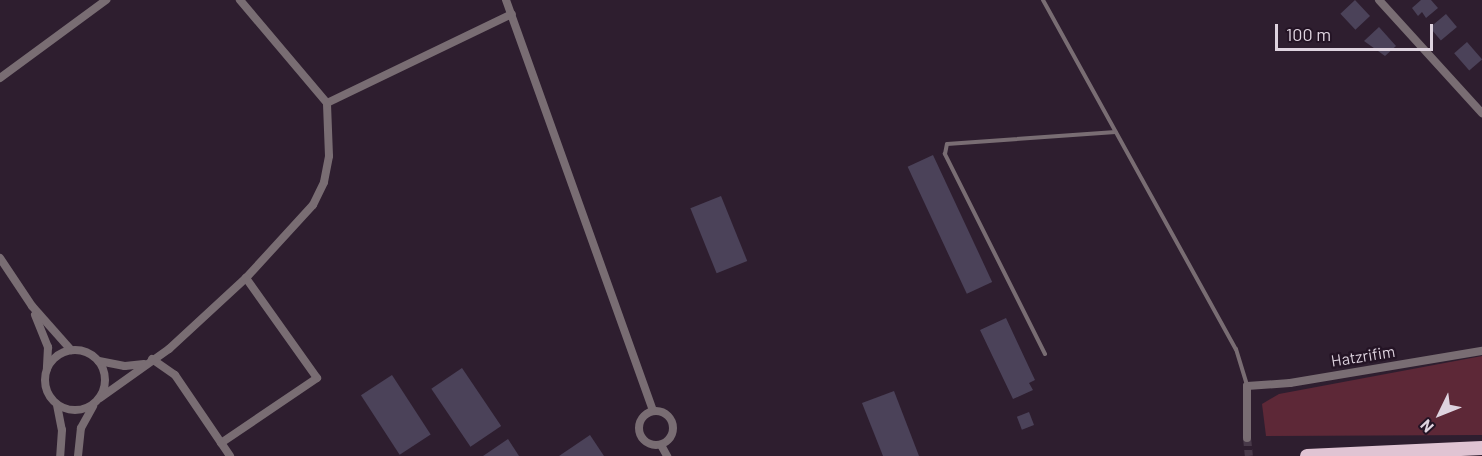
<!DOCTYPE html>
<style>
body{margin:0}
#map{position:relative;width:1482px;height:456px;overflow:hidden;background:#2e1e2f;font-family:Barlow,sans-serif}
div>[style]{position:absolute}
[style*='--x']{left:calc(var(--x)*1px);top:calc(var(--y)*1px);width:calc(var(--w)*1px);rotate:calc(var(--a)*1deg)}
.green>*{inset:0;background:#5d2837}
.building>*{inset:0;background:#4b4259;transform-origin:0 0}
.minor-tunnel>*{height:8px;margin-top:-4px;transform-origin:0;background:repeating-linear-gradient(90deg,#483949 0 8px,transparent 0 12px)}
.service>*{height:4px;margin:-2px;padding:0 2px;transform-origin:2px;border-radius:2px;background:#796d73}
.minor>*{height:8px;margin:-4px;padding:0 4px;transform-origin:4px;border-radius:4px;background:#796d73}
.minor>.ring{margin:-4px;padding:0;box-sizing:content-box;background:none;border:8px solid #796d73;border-radius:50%}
.trunk>*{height:14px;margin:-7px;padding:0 7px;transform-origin:7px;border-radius:7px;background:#e0c4d3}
span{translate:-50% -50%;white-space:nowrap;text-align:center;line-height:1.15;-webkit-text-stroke:5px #241425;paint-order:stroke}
.street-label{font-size:16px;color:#ded3df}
.north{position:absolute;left:1410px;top:384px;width:60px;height:60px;-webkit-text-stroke:4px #241425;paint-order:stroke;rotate:227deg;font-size:16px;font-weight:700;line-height:24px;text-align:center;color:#ded3df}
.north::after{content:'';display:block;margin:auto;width:21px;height:27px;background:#ded3df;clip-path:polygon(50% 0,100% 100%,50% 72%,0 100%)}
.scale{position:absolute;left:1275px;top:24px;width:158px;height:27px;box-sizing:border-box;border:3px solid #ded3df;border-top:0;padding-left:8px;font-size:18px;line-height:21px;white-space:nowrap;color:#ded3df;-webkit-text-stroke:4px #241425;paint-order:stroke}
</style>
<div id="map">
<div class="green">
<div style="clip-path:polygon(1482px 356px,1482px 435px,1266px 436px,1262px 404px,1279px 394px)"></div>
</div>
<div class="building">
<div style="left:1355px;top:0;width:22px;height:20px;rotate:47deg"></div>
<div style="clip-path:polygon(1421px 0,1431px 0,1438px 8px,1426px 18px,1422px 12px,1418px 16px,1412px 8px)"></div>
<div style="left:1446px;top:14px;width:17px;height:21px;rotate:50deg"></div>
<div style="clip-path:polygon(1379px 27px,1396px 46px,1385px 56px,1364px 41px)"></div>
<div style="left:1467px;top:42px;width:23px;height:17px;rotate:49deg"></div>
<div style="left:933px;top:155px;width:140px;height:28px;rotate:65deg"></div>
<div style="left:721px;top:196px;width:70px;height:33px;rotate:68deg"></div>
<div style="clip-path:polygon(1006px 318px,1035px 380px,1029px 383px,1033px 390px,1013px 399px,980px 330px)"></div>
<div style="left:462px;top:368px;width:70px;height:37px;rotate:56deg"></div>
<div style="left:392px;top:375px;width:71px;height:37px;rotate:57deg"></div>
<div style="clip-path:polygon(894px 391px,919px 456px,883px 456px,862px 403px)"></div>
<div style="left:1029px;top:412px;width:14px;height:13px;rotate:69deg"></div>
<div style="clip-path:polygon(590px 435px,604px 456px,559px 456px)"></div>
<div style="clip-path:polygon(508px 439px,519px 456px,483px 456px)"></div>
</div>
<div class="minor-tunnel">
<div style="--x:1247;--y:438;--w:18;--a:84"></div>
</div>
<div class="service">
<div style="--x:1043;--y:0;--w:399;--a:61.1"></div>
<div style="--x:1236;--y:349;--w:38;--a:73"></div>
<div style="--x:1045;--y:354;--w:224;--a:-116.6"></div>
<div style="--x:945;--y:154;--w:10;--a:-79"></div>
<div style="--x:947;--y:144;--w:169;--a:-4.1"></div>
</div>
<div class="minor">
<div style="--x:506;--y:0;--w:436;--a:70.3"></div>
<div style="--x:1379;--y:0;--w:153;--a:47.7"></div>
<div style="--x:0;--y:78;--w:132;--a:-36.3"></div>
<div style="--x:327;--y:103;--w:205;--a:-25.7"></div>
<div style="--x:0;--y:258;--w:58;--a:56.3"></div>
<div style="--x:32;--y:306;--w:59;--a:48.4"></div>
<div style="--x:35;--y:315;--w:35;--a:68"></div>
<div style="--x:48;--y:347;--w:22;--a:93"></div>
<div class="ring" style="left:45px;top:350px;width:52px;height:52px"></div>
<div style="--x:152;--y:359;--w:28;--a:35"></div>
<div style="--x:175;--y:375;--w:98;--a:55.8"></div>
<div style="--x:99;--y:361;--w:26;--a:11"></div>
<div style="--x:125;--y:366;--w:19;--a:-6"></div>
<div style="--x:100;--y:398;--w:85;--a:-35.4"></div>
<div style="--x:169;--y:349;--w:105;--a:-42.7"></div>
<div style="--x:246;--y:278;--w:99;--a:-47.5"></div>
<div style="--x:313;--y:205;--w:25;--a:-64"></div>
<div style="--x:324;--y:182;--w:26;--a:-79"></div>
<div style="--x:329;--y:156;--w:53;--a:-92.2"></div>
<div style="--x:327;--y:103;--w:135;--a:-130.2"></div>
<div style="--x:57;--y:405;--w:25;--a:79"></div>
<div style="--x:62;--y:430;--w:26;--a:94"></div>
<div class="ring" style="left:639px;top:411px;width:26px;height:26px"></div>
<div style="--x:1247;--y:438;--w:52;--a:-90"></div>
<div style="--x:1247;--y:386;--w:43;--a:-4"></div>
<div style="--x:1290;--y:383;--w:195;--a:-9.5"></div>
<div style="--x:221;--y:443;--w:116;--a:-34.1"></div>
<div style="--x:317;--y:378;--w:123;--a:-125.4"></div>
<div style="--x:661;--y:445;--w:13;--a:61"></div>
<div style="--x:78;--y:456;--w:28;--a:-84"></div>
<div style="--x:81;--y:428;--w:25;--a:-61"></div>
</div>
<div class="trunk">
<div style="--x:1307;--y:456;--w:175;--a:-2.6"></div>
</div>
<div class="street-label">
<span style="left:1363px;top:356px;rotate:-9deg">Hatzrifim</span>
</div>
<div class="north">N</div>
<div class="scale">100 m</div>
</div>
